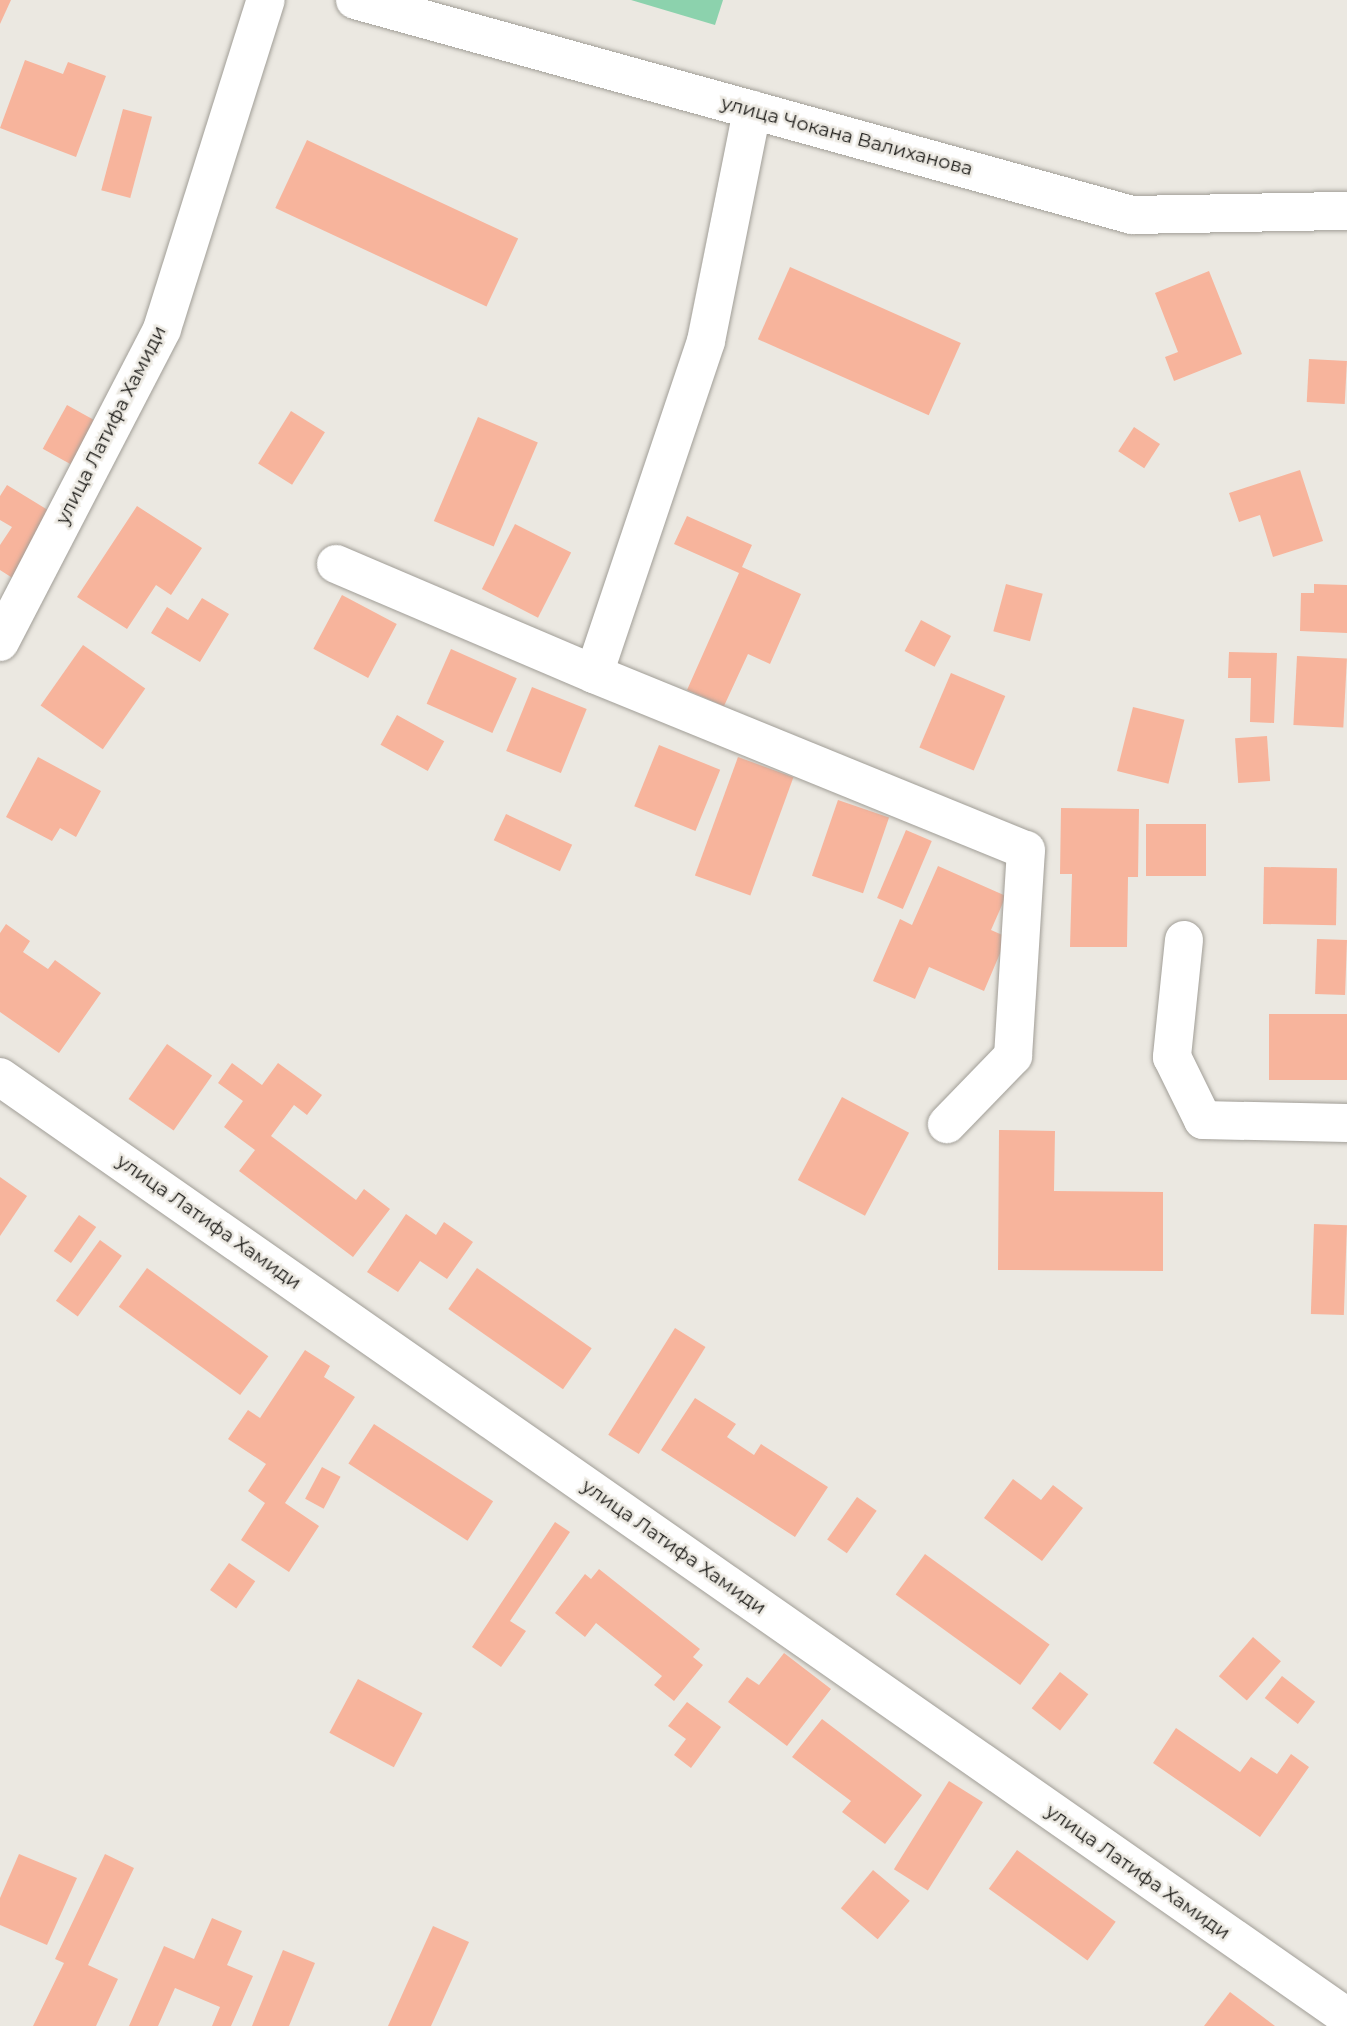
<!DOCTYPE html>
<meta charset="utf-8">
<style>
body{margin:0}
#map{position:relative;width:1347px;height:2026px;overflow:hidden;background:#ebe8e1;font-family:Montserrat,sans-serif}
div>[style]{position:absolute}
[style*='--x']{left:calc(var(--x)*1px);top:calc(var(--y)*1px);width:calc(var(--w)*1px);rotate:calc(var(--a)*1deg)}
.green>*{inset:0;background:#8cd2ad}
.building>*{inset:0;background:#f7b49c;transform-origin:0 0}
.roads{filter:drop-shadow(0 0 2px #a19e97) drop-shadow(0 0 2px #a19e97)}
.minor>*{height:38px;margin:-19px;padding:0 19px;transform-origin:19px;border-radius:19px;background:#fff}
span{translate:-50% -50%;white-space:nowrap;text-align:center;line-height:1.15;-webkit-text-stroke:5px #ebe8e1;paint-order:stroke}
.street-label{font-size:19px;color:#1c1b18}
</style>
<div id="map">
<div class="green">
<div style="clip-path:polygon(631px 0,723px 0,715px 25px)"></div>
</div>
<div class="building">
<div style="clip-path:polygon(0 0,11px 0,0 24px)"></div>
<div style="clip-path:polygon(25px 60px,63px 74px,68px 62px,106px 76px,76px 157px,0 128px)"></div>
<div style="left:123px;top:109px;width:30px;height:84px;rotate:15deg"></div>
<div style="left:307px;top:140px;width:233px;height:75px;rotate:25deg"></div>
<div style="left:790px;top:267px;width:187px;height:79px;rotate:24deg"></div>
<div style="clip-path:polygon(1209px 271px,1242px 354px,1174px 381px,1165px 357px,1178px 352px,1155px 293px)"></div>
<div style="left:1309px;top:359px;width:38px;height:43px;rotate:3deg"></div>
<div style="left:67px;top:405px;width:35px;height:50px;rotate:29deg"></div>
<div style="left:291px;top:411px;width:40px;height:62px;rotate:32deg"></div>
<div style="left:478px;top:417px;width:65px;height:113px;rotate:23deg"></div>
<div style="left:1134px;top:427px;width:31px;height:29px;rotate:33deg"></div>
<div style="clip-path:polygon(1300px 470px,1323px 541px,1273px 557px,1260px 515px,1239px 522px,1229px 493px)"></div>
<div style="clip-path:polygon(7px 485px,56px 515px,14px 579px,0 570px,0 545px,12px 527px,0 520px,0 496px)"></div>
<div style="clip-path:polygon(137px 506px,202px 548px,171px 595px,156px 585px,127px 629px,77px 597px)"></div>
<div style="clip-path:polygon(687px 516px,752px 545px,742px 567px,801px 594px,770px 664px,748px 654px,724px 706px,687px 690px,739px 573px,674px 544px)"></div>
<div style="left:515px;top:524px;width:63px;height:73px;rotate:27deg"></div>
<div style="left:1006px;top:584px;width:38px;height:49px;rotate:15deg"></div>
<div style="clip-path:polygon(1314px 584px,1347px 585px,1347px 633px,1300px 631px,1301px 593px,1314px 593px)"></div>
<div style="left:342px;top:595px;width:62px;height:61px;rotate:28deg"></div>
<div style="clip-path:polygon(202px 598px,229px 614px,200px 662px,151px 633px,167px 607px,188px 620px)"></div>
<div style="left:921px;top:620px;width:34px;height:35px;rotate:28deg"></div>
<div style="left:83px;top:645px;width:76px;height:74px;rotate:35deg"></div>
<div style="left:451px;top:649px;width:72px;height:60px;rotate:24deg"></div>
<div style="clip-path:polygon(1229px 652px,1277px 653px,1274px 723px,1250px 722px,1251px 678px,1228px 678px)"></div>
<div style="left:1297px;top:656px;width:50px;height:69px;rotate:3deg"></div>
<div style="left:951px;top:673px;width:59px;height:81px;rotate:23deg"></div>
<div style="left:532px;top:687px;width:59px;height:69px;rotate:22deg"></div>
<div style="left:1133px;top:707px;width:53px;height:66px;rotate:14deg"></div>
<div style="left:397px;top:715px;width:54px;height:34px;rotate:29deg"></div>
<div style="left:1267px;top:736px;width:45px;height:32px;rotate:86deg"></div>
<div style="left:659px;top:745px;width:66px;height:66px;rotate:22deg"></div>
<div style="clip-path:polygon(38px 757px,101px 791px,76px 837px,60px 828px,52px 841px,6px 817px)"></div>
<div style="left:738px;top:757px;width:59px;height:126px;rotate:20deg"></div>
<div style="left:838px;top:800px;width:54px;height:80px;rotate:19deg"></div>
<div style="clip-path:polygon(1061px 808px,1139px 809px,1138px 877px,1128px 877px,1127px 947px,1070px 947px,1072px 874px,1060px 874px)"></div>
<div style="left:506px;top:814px;width:73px;height:29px;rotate:25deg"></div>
<div style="left:1146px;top:824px;width:60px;height:52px"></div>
<div style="left:906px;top:830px;width:28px;height:74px;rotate:23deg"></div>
<div style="clip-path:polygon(938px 866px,1006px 896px,991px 930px,1007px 937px,984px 991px,929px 967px,915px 999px,873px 981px,900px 919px,912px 925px)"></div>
<div style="left:1264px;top:867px;width:73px;height:57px;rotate:1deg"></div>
<div style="clip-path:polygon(6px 924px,30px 941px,23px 952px,48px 969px,55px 960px,101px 993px,59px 1053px,0 1012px,0 933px)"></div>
<div style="left:1317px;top:939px;width:30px;height:55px;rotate:2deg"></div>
<div style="left:1269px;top:1014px;width:78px;height:66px"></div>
<div style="left:167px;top:1044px;width:55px;height:67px;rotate:35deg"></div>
<div style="clip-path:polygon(232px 1063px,262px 1085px,278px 1063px,322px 1095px,307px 1115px,294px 1105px,271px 1136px,356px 1200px,364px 1189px,390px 1209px,353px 1257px,239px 1171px,255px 1150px,224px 1127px,243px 1101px,218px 1083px)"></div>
<div style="left:842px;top:1097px;width:76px;height:94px;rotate:28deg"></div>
<div style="clip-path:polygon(999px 1130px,1055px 1131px,1054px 1191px,1163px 1192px,1163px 1271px,998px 1270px)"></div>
<div style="clip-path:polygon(0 1177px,27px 1196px,0 1236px)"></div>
<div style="clip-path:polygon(406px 1214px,436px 1235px,444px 1222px,473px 1242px,447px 1279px,420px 1261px,398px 1292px,367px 1272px)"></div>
<div style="left:79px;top:1215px;width:21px;height:44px;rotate:35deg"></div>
<div style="left:1314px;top:1224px;width:33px;height:90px;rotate:2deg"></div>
<div style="left:100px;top:1240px;width:27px;height:75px;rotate:36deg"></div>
<div style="left:147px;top:1268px;width:150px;height:48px;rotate:36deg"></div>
<div style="left:477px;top:1268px;width:140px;height:50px;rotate:35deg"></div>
<div style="left:675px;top:1328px;width:36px;height:126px;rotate:32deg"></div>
<div style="clip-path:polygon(305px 1350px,330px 1366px,324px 1377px,355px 1397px,285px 1503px,319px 1526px,289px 1572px,241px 1540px,265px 1503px,248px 1491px,266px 1464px,228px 1439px,248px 1410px,260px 1418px)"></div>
<div style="clip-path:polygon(695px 1398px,736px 1424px,727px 1437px,754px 1455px,761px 1444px,828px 1487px,795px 1537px,661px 1450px)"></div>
<div style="left:374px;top:1424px;width:142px;height:47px;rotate:33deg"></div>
<div style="left:322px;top:1467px;width:21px;height:36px;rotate:28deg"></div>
<div style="clip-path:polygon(1013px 1479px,1041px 1500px,1053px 1485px,1083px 1508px,1042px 1561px,984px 1518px)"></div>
<div style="left:857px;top:1497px;width:24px;height:52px;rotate:35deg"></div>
<div style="clip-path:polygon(555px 1522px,570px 1532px,510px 1621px,526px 1631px,501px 1667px,472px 1647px)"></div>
<div style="left:925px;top:1554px;width:154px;height:50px;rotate:36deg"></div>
<div style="left:229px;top:1563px;width:32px;height:33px;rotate:35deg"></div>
<div style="clip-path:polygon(599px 1569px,700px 1649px,693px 1657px,703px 1665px,674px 1701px,654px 1685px,662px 1676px,596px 1623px,585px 1637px,555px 1613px,585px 1574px,591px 1579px)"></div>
<div style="left:1253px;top:1637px;width:37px;height:52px;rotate:41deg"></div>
<div style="clip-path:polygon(784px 1653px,831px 1689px,787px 1746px,728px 1702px,747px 1677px,759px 1685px)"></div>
<div style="left:1060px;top:1672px;width:36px;height:46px;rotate:38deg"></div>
<div style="left:1282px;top:1676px;width:42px;height:28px;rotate:38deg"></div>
<div style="left:358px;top:1679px;width:73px;height:61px;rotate:28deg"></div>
<div style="clip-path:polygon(687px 1702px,721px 1727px,691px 1768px,674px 1755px,686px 1739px,668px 1726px)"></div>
<div style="clip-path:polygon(822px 1719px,922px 1795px,885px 1844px,842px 1812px,851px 1801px,792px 1757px)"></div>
<div style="clip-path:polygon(1176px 1728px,1240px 1772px,1251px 1757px,1277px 1774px,1291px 1754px,1309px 1767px,1260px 1837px,1153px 1763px)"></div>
<div style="left:949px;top:1781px;width:40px;height:104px;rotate:32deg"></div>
<div style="left:1017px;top:1850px;width:122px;height:48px;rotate:36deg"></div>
<div style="clip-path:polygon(19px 1854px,77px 1878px,47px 1945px,0 1925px,0 1898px)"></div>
<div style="clip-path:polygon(105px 1854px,134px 1868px,88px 1965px,118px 1979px,96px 2026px,33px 2026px,64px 1963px,55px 1959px)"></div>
<div style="left:873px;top:1870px;width:48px;height:50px;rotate:40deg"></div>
<div style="clip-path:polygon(212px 1918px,242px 1931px,227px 1965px,253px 1976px,231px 2026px,212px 2026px,220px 2007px,175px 1988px,158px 2026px,129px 2026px,164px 1946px,194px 1959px)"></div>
<div style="clip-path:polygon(433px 1926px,469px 1942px,431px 2026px,388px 2026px)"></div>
<div style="clip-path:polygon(283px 1950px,315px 1963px,289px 2026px,252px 2026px)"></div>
<div style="clip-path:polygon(1230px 1992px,1275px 2026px,1204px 2026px)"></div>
</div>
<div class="roads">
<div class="minor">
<div style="--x:355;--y:0;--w:806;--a:15.47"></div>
<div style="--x:1132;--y:215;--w:215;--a:-1.1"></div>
<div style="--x:336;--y:564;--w:280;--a:23.1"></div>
<div style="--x:594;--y:674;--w:351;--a:-71.4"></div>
<div style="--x:706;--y:341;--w:236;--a:-78.7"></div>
<div style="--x:0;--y:642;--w:352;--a:-62.6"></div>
<div style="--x:162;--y:329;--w:345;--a:-72.5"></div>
<div style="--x:594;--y:674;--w:466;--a:22.2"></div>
<div style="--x:1026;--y:850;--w:206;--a:93.6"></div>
<div style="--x:1013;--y:1056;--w:95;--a:134.1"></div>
<div style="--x:1184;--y:940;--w:118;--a:95.9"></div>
<div style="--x:1172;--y:1057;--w:70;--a:63.8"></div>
<div style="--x:1203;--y:1120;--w:144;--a:1.2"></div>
<div style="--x:0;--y:1077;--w:1643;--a:34.91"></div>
</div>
</div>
<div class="street-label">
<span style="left:847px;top:136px;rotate:15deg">улица Чокана Валиханова</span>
<span style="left:111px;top:425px;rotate:-63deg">улица Латифа Хамиди</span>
<span style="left:209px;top:1222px;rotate:35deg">улица Латифа Хамиди</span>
<span style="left:674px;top:1547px;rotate:35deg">улица Латифа Хамиди</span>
<span style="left:1138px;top:1872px;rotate:35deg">улица Латифа Хамиди</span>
</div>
</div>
